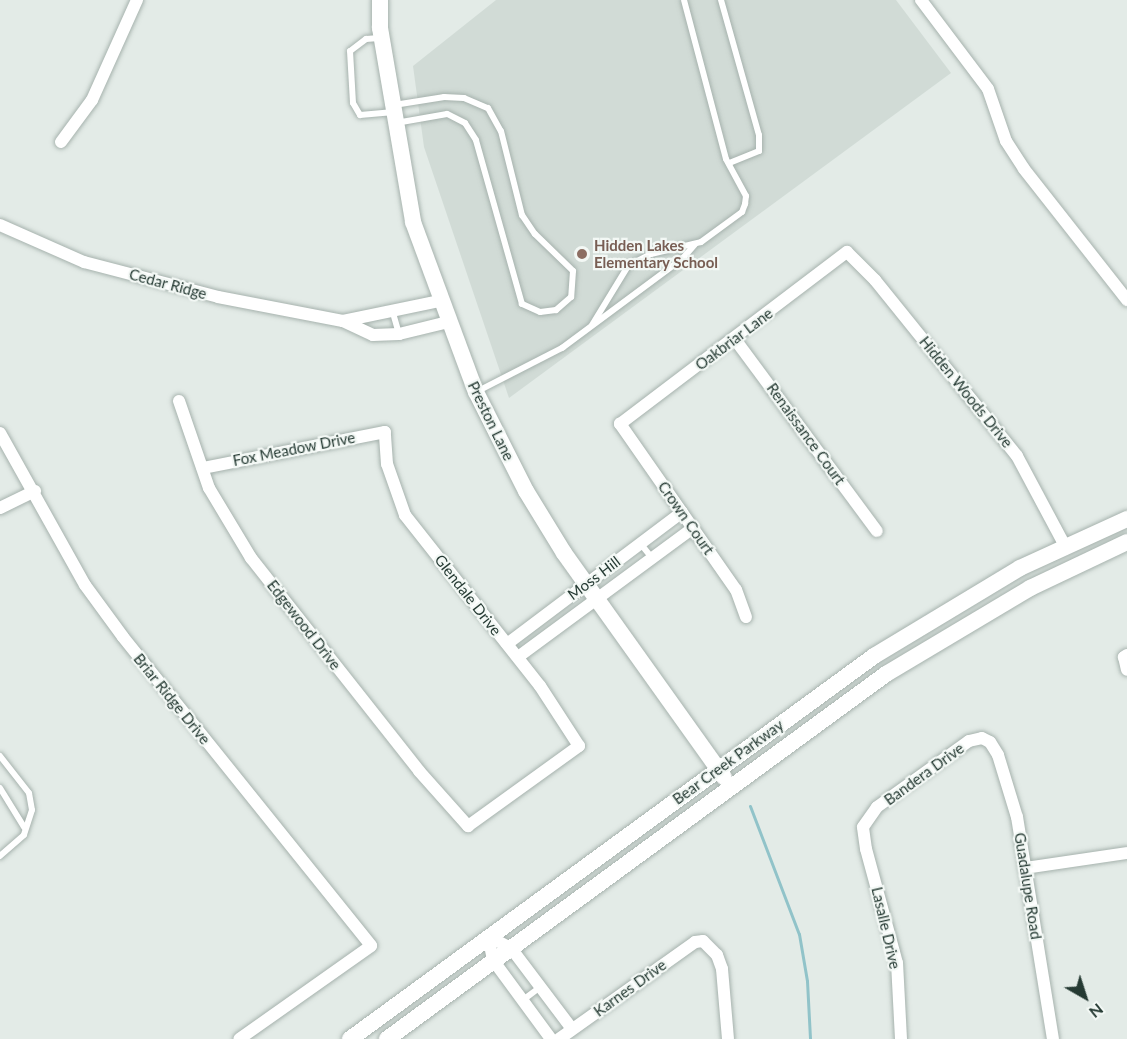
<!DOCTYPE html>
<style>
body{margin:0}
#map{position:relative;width:1127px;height:1039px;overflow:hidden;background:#e3ebe7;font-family:Lato,sans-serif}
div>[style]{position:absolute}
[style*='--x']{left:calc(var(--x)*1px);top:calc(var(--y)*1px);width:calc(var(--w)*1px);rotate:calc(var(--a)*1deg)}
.built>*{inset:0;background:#d1dbd6}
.stream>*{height:3px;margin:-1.5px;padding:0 1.5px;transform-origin:1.5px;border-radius:1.5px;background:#91c3c9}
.roads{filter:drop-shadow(0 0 2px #a6b2ad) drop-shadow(0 0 2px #a6b2ad)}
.lane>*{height:6px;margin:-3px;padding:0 3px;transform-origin:3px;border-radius:3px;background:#fff}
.street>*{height:12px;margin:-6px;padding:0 6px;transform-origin:6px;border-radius:6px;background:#fff}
.secondary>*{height:16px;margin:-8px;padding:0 8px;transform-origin:8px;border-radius:8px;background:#fff}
.dots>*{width:16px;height:16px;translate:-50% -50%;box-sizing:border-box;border:3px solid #f3f8f5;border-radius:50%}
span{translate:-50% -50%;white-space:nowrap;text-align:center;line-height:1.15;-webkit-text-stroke:4.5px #f3f8f5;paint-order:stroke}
.education-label{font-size:15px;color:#785e54;font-weight:700}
.left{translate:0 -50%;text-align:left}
.street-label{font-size:15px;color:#253a33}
.north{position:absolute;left:1055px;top:967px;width:60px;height:60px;-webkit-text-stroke:4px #f3f8f5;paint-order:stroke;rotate:141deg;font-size:16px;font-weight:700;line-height:24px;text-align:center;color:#253a33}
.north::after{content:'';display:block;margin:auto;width:21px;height:27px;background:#253a33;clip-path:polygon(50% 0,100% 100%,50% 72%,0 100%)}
</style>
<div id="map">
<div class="built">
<div style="clip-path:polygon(496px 0,896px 0,951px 73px,509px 398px,424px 147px,413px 66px)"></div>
</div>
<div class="stream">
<div style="--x:750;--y:806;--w:137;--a:69.1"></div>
<div style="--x:799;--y:934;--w:48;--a:80.3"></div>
<div style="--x:807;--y:981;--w:58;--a:87"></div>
</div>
<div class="roads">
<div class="lane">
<div style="--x:721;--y:0;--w:140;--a:74.3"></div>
<div style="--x:759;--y:135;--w:16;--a:90"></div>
<div style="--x:759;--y:151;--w:32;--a:158"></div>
<div style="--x:379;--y:38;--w:13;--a:176"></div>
<div style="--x:366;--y:39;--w:20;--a:143"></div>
<div style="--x:350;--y:51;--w:52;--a:86.7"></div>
<div style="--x:353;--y:103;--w:14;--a:60"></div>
<div style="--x:360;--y:115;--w:34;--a:-5"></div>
<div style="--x:394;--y:105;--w:51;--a:-9.1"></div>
<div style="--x:444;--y:97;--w:20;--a:3"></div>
<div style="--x:464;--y:98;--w:26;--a:23"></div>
<div style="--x:488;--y:108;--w:26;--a:61"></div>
<div style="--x:501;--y:131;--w:87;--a:76"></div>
<div style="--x:522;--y:215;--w:23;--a:56"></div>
<div style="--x:535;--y:234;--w:53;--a:44.2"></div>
<div style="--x:573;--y:271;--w:26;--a:94"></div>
<div style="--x:571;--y:297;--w:20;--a:139"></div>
<div style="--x:556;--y:310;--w:16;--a:173"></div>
<div style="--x:540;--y:312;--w:20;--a:-156"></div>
<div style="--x:522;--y:304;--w:170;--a:-105.7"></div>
<div style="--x:476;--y:140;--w:20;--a:-123"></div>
<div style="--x:465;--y:123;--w:20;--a:-153"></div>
<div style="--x:447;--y:114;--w:52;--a:170"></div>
<div style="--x:393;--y:313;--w:22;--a:74"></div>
<div style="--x:592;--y:325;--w:69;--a:-58.6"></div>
<div style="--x:628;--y:266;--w:26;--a:-28"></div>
<div style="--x:651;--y:254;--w:51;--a:-13.5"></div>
<div style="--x:701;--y:242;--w:51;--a:-36.2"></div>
<div style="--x:742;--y:212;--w:9;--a:-69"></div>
<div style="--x:745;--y:204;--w:8;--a:-83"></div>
<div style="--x:746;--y:196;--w:42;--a:-118.4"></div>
<div style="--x:726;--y:159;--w:164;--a:-104.8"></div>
<div style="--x:476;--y:392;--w:97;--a:-27.1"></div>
<div style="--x:562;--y:348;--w:151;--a:-36.6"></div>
<div style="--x:683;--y:258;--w:18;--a:-49"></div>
<div style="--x:640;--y:543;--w:19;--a:51"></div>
<div style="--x:0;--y:756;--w:47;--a:51.9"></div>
<div style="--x:29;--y:793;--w:17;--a:80"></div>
<div style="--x:32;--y:810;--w:26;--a:108"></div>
<div style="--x:24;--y:835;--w:32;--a:139"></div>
<div style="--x:0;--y:788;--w:46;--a:58.4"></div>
<div style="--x:523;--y:1000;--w:21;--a:-37"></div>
</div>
<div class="street">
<div style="--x:921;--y:0;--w:111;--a:53"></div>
<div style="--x:988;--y:89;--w:55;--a:70.9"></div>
<div style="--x:1006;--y:141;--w:33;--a:57"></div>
<div style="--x:1024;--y:169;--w:167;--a:51.8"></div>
<div style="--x:61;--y:142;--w:52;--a:-53.6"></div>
<div style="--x:92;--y:100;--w:110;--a:-65.8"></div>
<div style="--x:0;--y:225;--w:92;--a:23.8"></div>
<div style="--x:84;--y:262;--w:138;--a:14.6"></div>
<div style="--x:218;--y:297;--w:127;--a:10.9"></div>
<div style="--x:343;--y:321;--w:33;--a:25"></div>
<div style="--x:373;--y:335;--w:26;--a:-2"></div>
<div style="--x:399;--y:334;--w:50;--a:-13.8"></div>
<div style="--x:343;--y:321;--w:99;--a:-11.7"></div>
<div style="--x:734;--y:338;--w:240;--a:53.5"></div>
<div style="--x:179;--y:401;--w:92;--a:71"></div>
<div style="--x:209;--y:488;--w:82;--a:59"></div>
<div style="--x:251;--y:558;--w:271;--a:51.7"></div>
<div style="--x:419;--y:771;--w:74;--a:48.3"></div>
<div style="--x:468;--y:826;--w:137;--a:-35.8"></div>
<div style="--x:579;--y:746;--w:72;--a:-123"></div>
<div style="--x:540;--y:686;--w:218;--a:-128.3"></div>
<div style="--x:405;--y:515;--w:54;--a:-109.4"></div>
<div style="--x:387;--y:464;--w:32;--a:-94"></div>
<div style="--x:385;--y:432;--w:186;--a:168.8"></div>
<div style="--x:0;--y:433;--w:174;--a:60.8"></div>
<div style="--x:85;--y:585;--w:64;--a:53.8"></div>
<div style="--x:123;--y:637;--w:396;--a:51.2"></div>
<div style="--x:371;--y:946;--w:161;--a:144.8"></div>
<div style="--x:0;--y:508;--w:39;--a:-26"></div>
<div style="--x:746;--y:617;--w:29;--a:-110"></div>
<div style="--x:736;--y:590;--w:203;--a:-124.9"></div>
<div style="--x:620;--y:424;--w:285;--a:-37.2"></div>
<div style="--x:847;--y:252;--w:40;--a:45"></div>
<div style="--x:875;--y:280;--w:226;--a:51.1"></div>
<div style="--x:1017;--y:456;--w:102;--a:61.9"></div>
<div style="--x:507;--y:644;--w:219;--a:-37"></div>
<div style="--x:1127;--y:655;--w:4;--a:146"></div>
<div style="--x:1124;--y:657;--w:13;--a:77"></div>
<div style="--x:518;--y:657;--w:217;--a:-36.4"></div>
<div style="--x:1025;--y:868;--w:103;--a:-8.4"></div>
<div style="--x:488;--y:936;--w:26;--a:28"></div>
<div style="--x:511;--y:948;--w:101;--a:53"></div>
<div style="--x:488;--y:936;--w:25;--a:78"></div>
<div style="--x:493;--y:960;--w:98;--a:53.7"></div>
<div style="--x:559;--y:1039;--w:167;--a:-35.5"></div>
<div style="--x:695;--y:942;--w:8;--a:-7"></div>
<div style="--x:703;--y:941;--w:20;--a:45"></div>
<div style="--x:717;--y:955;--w:15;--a:70"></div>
<div style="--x:722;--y:969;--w:70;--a:85.1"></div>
<div style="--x:901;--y:1039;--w:76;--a:-93"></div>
<div style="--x:897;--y:963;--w:118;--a:-105.2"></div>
<div style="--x:866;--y:849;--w:22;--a:-98"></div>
<div style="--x:863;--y:827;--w:24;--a:-55"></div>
<div style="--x:877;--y:807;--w:113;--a:-35.7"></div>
<div style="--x:969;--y:741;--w:13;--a:-13"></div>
<div style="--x:982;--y:738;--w:9;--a:27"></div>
<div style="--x:990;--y:742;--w:15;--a:58"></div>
<div style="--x:998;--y:755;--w:65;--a:73"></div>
<div style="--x:1017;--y:817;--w:225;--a:80.8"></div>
</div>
<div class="secondary">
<div style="--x:380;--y:0;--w:28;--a:90"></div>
<div style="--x:380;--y:28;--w:197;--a:80.3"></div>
<div style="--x:413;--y:222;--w:181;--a:69.7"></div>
<div style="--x:476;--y:392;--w:111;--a:63.2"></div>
<div style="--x:526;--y:491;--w:73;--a:58.5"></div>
<div style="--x:564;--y:553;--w:275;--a:54.5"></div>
<div style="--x:350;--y:1039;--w:649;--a:-36.16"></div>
<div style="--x:874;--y:656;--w:170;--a:-31.1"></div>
<div style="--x:1020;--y:568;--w:118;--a:-24.6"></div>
<div style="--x:387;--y:1039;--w:618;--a:-36.18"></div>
<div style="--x:886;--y:674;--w:168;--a:-30.8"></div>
<div style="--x:1030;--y:588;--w:107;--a:-25.4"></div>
</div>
</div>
<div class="dots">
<div style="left:582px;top:254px;background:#8d6e63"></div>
</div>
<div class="education-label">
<span class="left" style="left:594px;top:254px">Hidden Lakes<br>Elementary School</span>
</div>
<div class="street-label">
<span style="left:168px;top:284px;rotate:15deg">Cedar Ridge</span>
<span style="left:734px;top:339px;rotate:-37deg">Oakbriar Lane</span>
<span style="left:966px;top:392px;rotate:51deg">Hidden Woods Drive</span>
<span style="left:491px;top:421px;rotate:64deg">Preston Lane</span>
<span style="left:806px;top:434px;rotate:54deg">Renaissance Court</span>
<span style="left:294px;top:449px;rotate:-11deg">Fox Meadow Drive</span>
<span style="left:686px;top:518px;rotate:55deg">Crown Court</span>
<span style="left:594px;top:578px;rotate:-37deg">Moss Hill</span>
<span style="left:468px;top:595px;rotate:52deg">Glendale Drive</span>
<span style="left:304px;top:625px;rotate:52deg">Edgewood Drive</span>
<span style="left:172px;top:699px;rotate:51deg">Briar Ridge Drive</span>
<span style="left:728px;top:762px;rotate:-36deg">Bear Creek Parkway</span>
<span style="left:924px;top:774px;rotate:-36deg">Bandera Drive</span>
<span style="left:1028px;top:886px;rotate:81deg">Guadalupe Road</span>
<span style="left:886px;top:928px;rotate:77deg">Lasalle Drive</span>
<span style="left:630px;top:988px;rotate:-36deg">Karnes Drive</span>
</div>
<div class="north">N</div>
</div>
